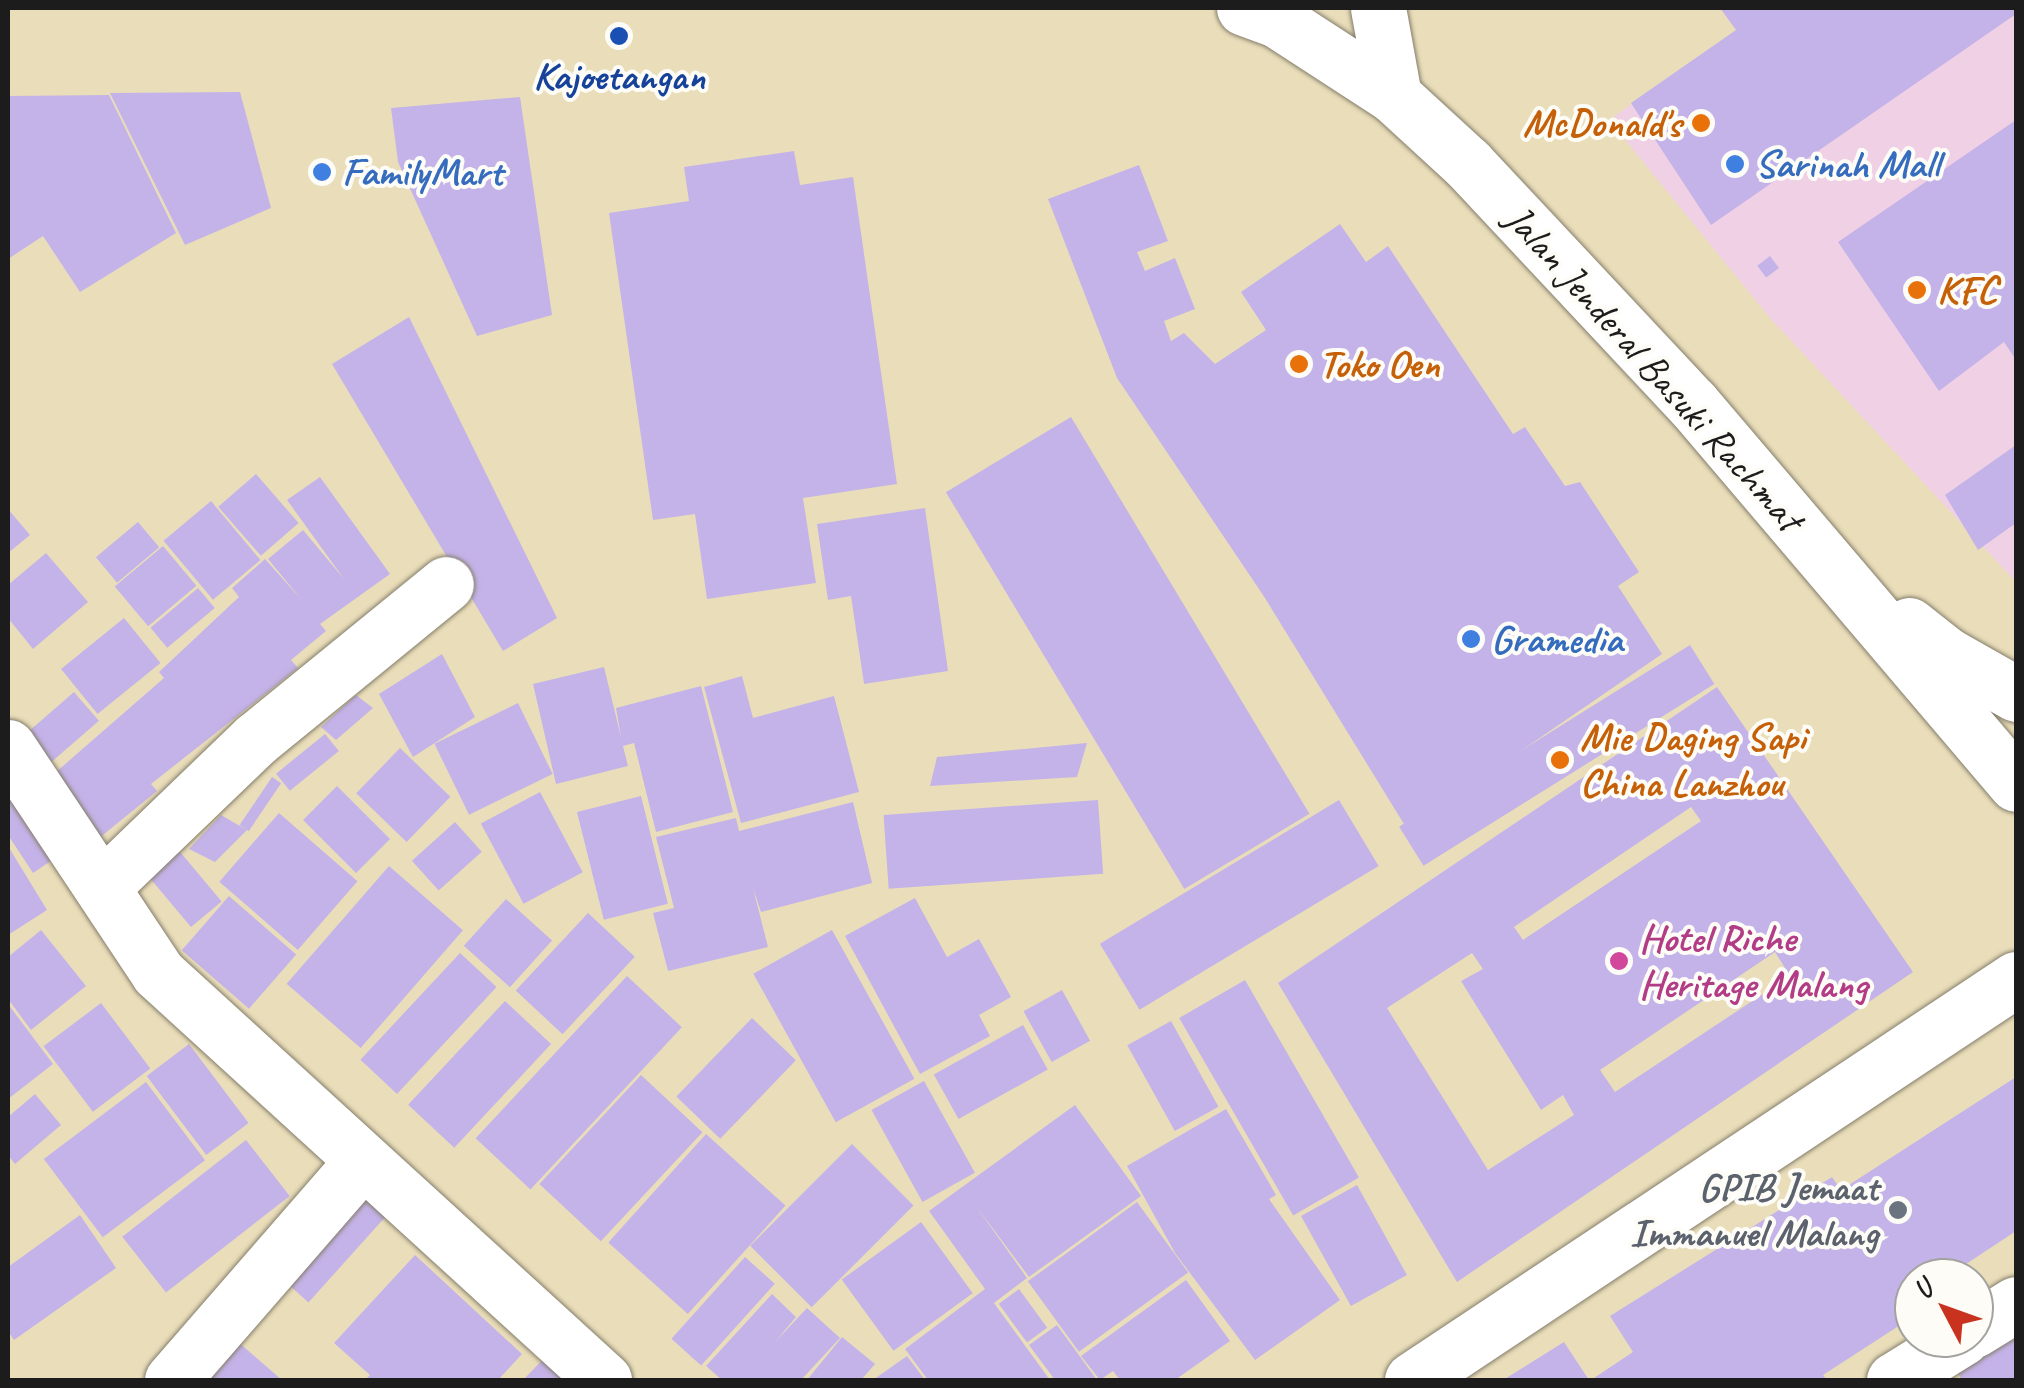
<!DOCTYPE html>
<style>
body{margin:0}
#map{position:relative;width:2024px;height:1388px;overflow:hidden;background:#eadeba;font-family:Caveat,sans-serif}
div>[style]{position:absolute}
[style*='--x']{left:calc(var(--x)*1px);top:calc(var(--y)*1px);width:calc(var(--w)*1px);rotate:calc(var(--a)*1deg)}
.built>*{inset:0;background:#f0d0e5}
.building>*{inset:0;background:#c4b3e8;transform-origin:0 0}
.roads{filter:drop-shadow(0 0 2px #837d6b) drop-shadow(0 0 2px #837d6b)}
.minor>*{height:55px;margin:-27.5px;padding:0 27.5px;transform-origin:27.5px;border-radius:27.5px;background:#fff}
.tertiary>*{height:55px;margin:-27.5px;padding:0 27.5px;transform-origin:27.5px;border-radius:27.5px;background:#fff}
.primary>*{height:55px;margin:-27.5px;padding:0 27.5px;transform-origin:27.5px;border-radius:27.5px;background:#fff}
.dots>*{width:28px;height:28px;translate:-50% -50%;box-sizing:border-box;border:5px solid #fdfcf7;border-radius:50%}
span{translate:-50% -50%;white-space:nowrap;text-align:center;line-height:1.15;-webkit-text-stroke:8px #fdfcf7;paint-order:stroke}
.transit-label{font-size:40px;color:#164399;font-weight:700}
.food-label{font-size:40px;color:#c56008;font-weight:700}
.right{translate:-100% -50%;text-align:right}
.left{translate:0 -50%;text-align:left}
.shop-label{font-size:40px;color:#366cbe;font-weight:700}
.street-label{font-size:40px;color:#1c1c1c}
.hotel-label{font-size:40px;color:#b23c85;font-weight:700}
.worship-label{font-size:40px;color:#5b616d;font-weight:700}
.frame{position:absolute;inset:0;border:10px solid #1c1c1c;pointer-events:none}
.north{position:absolute;left:1894px;top:1258px;width:100px;height:100px;box-sizing:border-box;background:#fdfcf7;border:2px solid #a3a29f;border-radius:50%;rotate:311deg;font-size:28px;font-weight:700;line-height:40px;text-align:center;color:#1c1c1c}
.north::after{content:'';display:block;margin:auto;width:35px;height:45px;background:#c8321e;clip-path:polygon(50% 0,100% 100%,50% 72%,0 100%)}
</style>
<div id="map">
<div class="built">
<div style="clip-path:polygon(1768px 8px,2016px 8px,2016px 582px,1770px 318px,1609px 120px)"></div>
</div>
<div class="building">
<div style="clip-path:polygon(1720px 8px,2016px 8px,2016px 14px,1711px 225px,1631px 103px,1736px 30px)"></div>
<div style="clip-path:polygon(240px 92px,271px 208px,185px 245px,110px 93px)"></div>
<div style="clip-path:polygon(109px 95px,176px 233px,80px 292px,43px 236px,8px 259px,8px 96px)"></div>
<div style="clip-path:polygon(520px 97px,552px 315px,477px 336px,398px 162px,391px 108px)"></div>
<div style="clip-path:polygon(2016px 120px,2016px 360px,2004px 342px,1939px 391px,1838px 242px)"></div>
<div style="clip-path:polygon(794px 151px,800px 185px,853px 177px,897px 484px,803px 498px,816px 583px,707px 599px,695px 514px,653px 520px,609px 213px,689px 201px,684px 167px)"></div>
<div style="clip-path:polygon(1139px 165px,1168px 241px,1137px 252px,1145px 271px,1175px 258px,1195px 309px,1164px 321px,1171px 341px,1184px 333px,1215px 364px,1266px 330px,1241px 292px,1340px 224px,1366px 262px,1388px 246px,1513px 434px,1525px 427px,1565px 486px,1580px 482px,1639px 572px,1618px 586px,1662px 654px,1407px 829px,1265px 598px,1117px 378px,1048px 199px)"></div>
<div style="left:1770px;top:256px;width:15px;height:16px;rotate:53deg"></div>
<div style="clip-path:polygon(409px 317px,557px 618px,503px 651px,332px 364px)"></div>
<div style="left:1071px;top:417px;width:463px;height:146px;rotate:59deg"></div>
<div style="clip-path:polygon(2016px 445px,2016px 523px,1978px 550px,1945px 495px)"></div>
<div style="left:256px;top:474px;width:65px;height:50px;rotate:49deg"></div>
<div style="clip-path:polygon(320px 477px,390px 574px,320px 624px,326px 631px,291px 660px,298px 668px,151px 784px,157px 791px,98px 839px,48px 779px,164px 678px,159px 672px,239px 597px,232px 588px,265px 559px,301px 599px,268px 559px,303px 530px,344px 579px,287px 500px)"></div>
<div style="left:211px;top:501px;width:77px;height:62px;rotate:50deg"></div>
<div style="clip-path:polygon(925px 508px,948px 671px,864px 684px,851px 596px,828px 600px,817px 524px)"></div>
<div style="clip-path:polygon(8px 509px,30px 535px,8px 553px)"></div>
<div style="left:138px;top:522px;width:33px;height:55px;rotate:50deg"></div>
<div style="left:163px;top:546px;width:52px;height:63px;rotate:50deg"></div>
<div style="clip-path:polygon(46px 553px,88px 602px,33px 649px,8px 618px,8px 585px)"></div>
<div style="left:198px;top:588px;width:26px;height:62px;rotate:50deg"></div>
<div style="left:124px;top:618px;width:58px;height:81px;rotate:51deg"></div>
<div style="left:1690px;top:645px;width:46px;height:343px;rotate:58deg"></div>
<div style="clip-path:polygon(442px 654px,475px 717px,413px 757px,379px 694px)"></div>
<div style="clip-path:polygon(604px 667px,621px 737px,616px 708px,701px 686px,733px 812px,656px 832px,634px 743px,623px 746px,628px 766px,556px 784px,533px 684px)"></div>
<div style="clip-path:polygon(742px 676px,753px 718px,834px 696px,859px 792px,741px 823px,704px 687px)"></div>
<div style="clip-path:polygon(evenodd,1717px 687px,1913px 972px,1457px 1282px,1278px 983px,1717px 687px,1691px 807px,1701px 821px,1523px 940px,1514px 927px,1691px 807px,1717px 687px,1775px 952px,1790px 976px,1615px 1092px,1600px 1070px,1775px 952px,1717px 687px,1472px 953px,1483px 969px,1461px 981px,1541px 1110px,1563px 1095px,1574px 1115px,1488px 1170px,1387px 1008px,1472px 953px)"></div>
<div style="left:74px;top:692px;width:38px;height:74px;rotate:49deg"></div>
<div style="clip-path:polygon(356px 695px,373px 708px,336px 740px,321px 727px)"></div>
<div style="left:518px;top:703px;width:79px;height:93px;rotate:64deg"></div>
<div style="left:325px;top:734px;width:22px;height:63px;rotate:51deg"></div>
<div style="clip-path:polygon(1087px 743px,1077px 777px,930px 786px,937px 757px)"></div>
<div style="left:400px;top:748px;width:70px;height:63px;rotate:44deg"></div>
<div style="clip-path:polygon(8px 765px,70px 848px,33px 873px,8px 835px)"></div>
<div style="left:272px;top:777px;width:11px;height:58px;rotate:34deg"></div>
<div style="left:337px;top:786px;width:75px;height:48px;rotate:45deg"></div>
<div style="left:540px;top:792px;width:91px;height:67px;rotate:62deg"></div>
<div style="left:641px;top:796px;width:111px;height:66px;rotate:76deg"></div>
<div style="left:1098px;top:800px;width:74px;height:215px;rotate:86deg"></div>
<div style="left:1339px;top:800px;width:77px;height:279px;rotate:59deg"></div>
<div style="clip-path:polygon(853px 802px,872px 883px,761px 912px,753px 888px,768px 947px,668px 971px,653px 913px,674px 908px,656px 837px,736px 818px,739px 831px)"></div>
<div style="left:279px;top:813px;width:104px;height:91px;rotate:41deg"></div>
<div style="clip-path:polygon(221px 815px,247px 830px,215px 862px,189px 849px)"></div>
<div style="left:455px;top:822px;width:40px;height:58px;rotate:48deg"></div>
<div style="clip-path:polygon(8px 846px,47px 910px,8px 935px)"></div>
<div style="left:176px;top:847px;width:71px;height:40px;rotate:50deg"></div>
<div style="left:389px;top:866px;width:98px;height:156px;rotate:41deg"></div>
<div style="left:229px;top:896px;width:89px;height:72px;rotate:41deg"></div>
<div style="clip-path:polygon(915px 898px,947px 957px,979px 939px,1011px 997px,979px 1015px,990px 1036px,920px 1074px,845px 936px)"></div>
<div style="left:506px;top:899px;width:62px;height:63px;rotate:42deg"></div>
<div style="left:588px;top:913px;width:64px;height:106px;rotate:43deg"></div>
<div style="clip-path:polygon(41px 930px,86px 986px,31px 1030px,8px 999px,8px 957px)"></div>
<div style="left:832px;top:930px;width:170px;height:90px;rotate:61deg"></div>
<div style="left:460px;top:953px;width:50px;height:146px;rotate:43deg"></div>
<div style="left:627px;top:976px;width:75px;height:222px;rotate:43deg"></div>
<div style="left:1245px;top:980px;width:228px;height:76px;rotate:60deg"></div>
<div style="left:1062px;top:990px;width:58px;height:44px;rotate:61deg"></div>
<div style="left:505px;top:1001px;width:63px;height:142px;rotate:43deg"></div>
<div style="left:101px;top:1003px;width:82px;height:72px;rotate:53deg"></div>
<div style="clip-path:polygon(8px 1004px,53px 1064px,8px 1099px)"></div>
<div style="left:752px;top:1018px;width:61px;height:109px;rotate:44deg"></div>
<div style="left:1171px;top:1021px;width:98px;height:50px;rotate:61deg"></div>
<div style="left:1023px;top:1025px;width:51px;height:102px;rotate:61deg"></div>
<div style="left:189px;top:1044px;width:99px;height:53px;rotate:53deg"></div>
<div style="left:641px;top:1075px;width:84px;height:149px;rotate:43deg"></div>
<div style="clip-path:polygon(2016px 1077px,2016px 1231px,1945px 1278px,1914px 1278px,1914px 1316px,1823px 1375px,1827px 1380px,1591px 1380px,1633px 1352px,1610px 1316px,1832px 1177px,1841px 1190px)"></div>
<div style="left:924px;top:1081px;width:105px;height:60px;rotate:61deg"></div>
<div style="left:146px;top:1082px;width:98px;height:128px;rotate:53deg"></div>
<div style="clip-path:polygon(35px 1094px,61px 1125px,15px 1164px,8px 1155px,8px 1117px)"></div>
<div style="clip-path:polygon(1075px 1105px,1141px 1196px,1029px 1277px,976px 1206px,1027px 1278px,994px 1303px,1050px 1380px,928px 1380px,905px 1349px,985px 1289px,929px 1211px)"></div>
<div style="clip-path:polygon(1226px 1109px,1276px 1195px,1269px 1199px,1340px 1300px,1255px 1360px,1175px 1253px,1127px 1166px)"></div>
<div style="left:706px;top:1134px;width:107px;height:146px;rotate:42deg"></div>
<div style="left:246px;top:1140px;width:71px;height:157px;rotate:52deg"></div>
<div style="left:852px;top:1144px;width:87px;height:144px;rotate:45deg"></div>
<div style="left:1357px;top:1185px;width:103px;height:64px;rotate:61deg"></div>
<div style="left:376px;top:1187px;width:27px;height:131px;rotate:42deg"></div>
<div style="left:1137px;top:1202px;width:87px;height:135px;rotate:54deg"></div>
<div style="clip-path:polygon(80px 1215px,116px 1268px,14px 1340px,8px 1331px,8px 1267px)"></div>
<div style="left:921px;top:1222px;width:88px;height:98px;rotate:54deg"></div>
<div style="clip-path:polygon(415px 1255px,522px 1354px,498px 1380px,365px 1380px,370px 1375px,334px 1343px)"></div>
<div style="left:745px;top:1257px;width:40px;height:110px;rotate:42deg"></div>
<div style="clip-path:polygon(1186px 1280px,1230px 1341px,1175px 1380px,1120px 1380px,1113px 1371px,1100px 1380px,1081px 1356px)"></div>
<div style="left:1019px;top:1289px;width:48px;height:25px;rotate:54deg"></div>
<div style="clip-path:polygon(772px 1294px,796px 1317px,775px 1342px,807px 1308px,840px 1338px,801px 1380px,722px 1380px,706px 1366px)"></div>
<div style="clip-path:polygon(2016px 1321px,2016px 1380px,1962px 1380px,1952px 1364px)"></div>
<div style="clip-path:polygon(1057px 1325px,1097px 1380px,1055px 1380px,1029px 1345px)"></div>
<div style="clip-path:polygon(842px 1337px,875px 1364px,861px 1380px,807px 1380px)"></div>
<div style="clip-path:polygon(236px 1340px,282px 1380px,198px 1380px)"></div>
<div style="clip-path:polygon(1564px 1342px,1589px 1380px,1503px 1380px)"></div>
<div style="clip-path:polygon(555px 1347px,591px 1380px,523px 1380px)"></div>
<div style="clip-path:polygon(907px 1356px,925px 1380px,873px 1380px)"></div>
</div>
<div class="roads">
<div class="minor">
<div style="--x:8;--y:747;--w:271;--a:56.4"></div>
<div style="--x:158;--y:973;--w:604;--a:42.38"></div>
<div style="--x:102;--y:887;--w:214;--a:-43.9"></div>
<div style="--x:256;--y:739;--w:245;--a:-39.2"></div>
<div style="--x:1974;--y:1330;--w:49;--a:-31.8"></div>
<div style="--x:172;--y:1380;--w:291;--a:-49"></div>
<div style="--x:1894;--y:1380;--w:80;--a:-31.7"></div>
</div>
<div class="tertiary">
<div style="--x:1378;--y:8;--w:89;--a:79.7"></div>
</div>
<div class="primary">
<div style="--x:1244;--y:8;--w:35;--a:20"></div>
<div style="--x:1277;--y:20;--w:140;--a:33"></div>
<div style="--x:1394;--y:96;--w:100;--a:42.6"></div>
<div style="--x:1468;--y:164;--w:328;--a:46.9"></div>
<div style="--x:1692;--y:403;--w:500;--a:49.62"></div>
<div style="--x:1909;--y:625;--w:48;--a:38.3"></div>
<div style="--x:1947;--y:655;--w:79;--a:29.5"></div>
<div style="--x:1412;--y:1380;--w:725;--a:-33.58"></div>
</div>
</div>
<div class="dots">
<div style="left:619px;top:36px;background:#1a4fb4"></div>
<div style="left:1701px;top:123px;background:#e8710a"></div>
<div style="left:1735px;top:164px;background:#3f7fe0"></div>
<div style="left:322px;top:172px;background:#3f7fe0"></div>
<div style="left:1917px;top:290px;background:#e8710a"></div>
<div style="left:1299px;top:364px;background:#e8710a"></div>
<div style="left:1471px;top:639px;background:#3f7fe0"></div>
<div style="left:1560px;top:760px;background:#e8710a"></div>
<div style="left:1619px;top:961px;background:#d1479c"></div>
<div style="left:1898px;top:1210px;background:#6b7280"></div>
</div>
<div class="transit-label">
<span style="left:619px;top:76px">Kajoetangan</span>
</div>
<div class="food-label">
<span class="right" style="left:1681px;top:123px">McDonald's</span>
<span class="left" style="left:1937px;top:290px">KFC</span>
<span class="left" style="left:1319px;top:364px">Toko Oen</span>
<span class="left" style="left:1580px;top:760px">Mie Daging Sapi<br>China Lanzhou</span>
</div>
<div class="shop-label">
<span class="left" style="left:1755px;top:164px">Sarinah Mall</span>
<span class="left" style="left:342px;top:172px">FamilyMart</span>
<span class="left" style="left:1491px;top:639px">Gramedia</span>
</div>
<div class="street-label">
<span style="left:1654px;top:368px;rotate:48deg">Jalan Jenderal Basuki Rachmat</span>
</div>
<div class="hotel-label">
<span class="left" style="left:1639px;top:961px">Hotel Riche<br>Heritage Malang</span>
</div>
<div class="worship-label">
<span class="right" style="left:1878px;top:1210px">GPIB Jemaat<br>Immanuel Malang</span>
</div>
<div class="frame"></div>
<div class="north">U</div>
</div>
